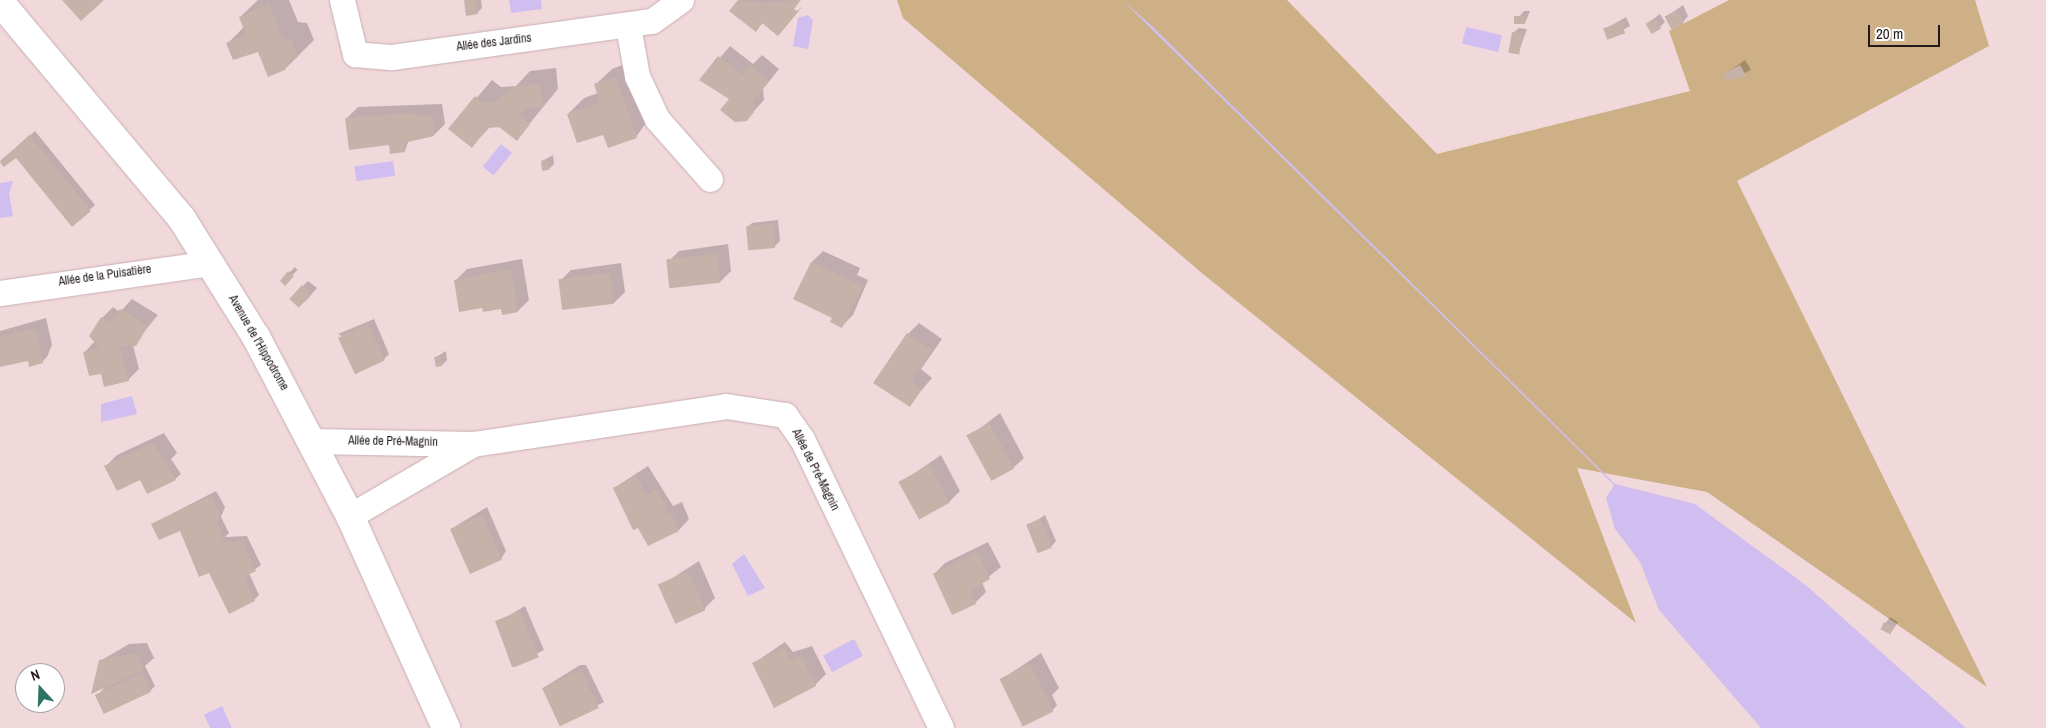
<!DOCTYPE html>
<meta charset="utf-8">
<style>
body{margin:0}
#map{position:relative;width:2046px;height:728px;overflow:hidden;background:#f1d8db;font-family:"Archivo Narrow",sans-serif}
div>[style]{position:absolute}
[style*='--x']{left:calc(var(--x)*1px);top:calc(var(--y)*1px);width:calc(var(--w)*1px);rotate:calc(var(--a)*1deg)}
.green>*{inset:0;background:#cdb085}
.water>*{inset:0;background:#cfbeef;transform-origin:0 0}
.shadow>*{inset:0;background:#0003;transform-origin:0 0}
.building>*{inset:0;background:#c7b2a9;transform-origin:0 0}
.roads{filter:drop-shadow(0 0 1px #c7afb2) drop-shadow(0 0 1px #c7afb2)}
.minor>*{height:25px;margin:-12.5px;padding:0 12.5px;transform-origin:12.5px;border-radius:12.5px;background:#fff}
.major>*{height:28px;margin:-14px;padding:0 14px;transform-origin:14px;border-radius:14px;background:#fff}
span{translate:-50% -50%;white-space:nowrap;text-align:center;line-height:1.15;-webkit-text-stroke:4px #fff;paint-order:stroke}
.street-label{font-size:12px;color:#22191b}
.north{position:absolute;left:15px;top:663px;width:50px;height:50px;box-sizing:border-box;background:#fff;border:1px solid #a7a3a4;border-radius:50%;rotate:340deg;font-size:14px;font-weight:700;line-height:20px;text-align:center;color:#22191b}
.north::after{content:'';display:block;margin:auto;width:18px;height:22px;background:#2e7266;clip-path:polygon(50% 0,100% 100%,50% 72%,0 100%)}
.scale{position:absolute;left:1868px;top:25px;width:72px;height:22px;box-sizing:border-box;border:2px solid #22191b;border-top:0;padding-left:6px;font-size:15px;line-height:18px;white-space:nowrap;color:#22191b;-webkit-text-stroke:4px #fff;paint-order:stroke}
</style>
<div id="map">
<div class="green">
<div style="clip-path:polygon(897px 0,1287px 0,1437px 154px,1690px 91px,1669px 31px,1729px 0,1975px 0,1989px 46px,1737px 181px,1987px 687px,1707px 492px,1577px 468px,1636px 623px,1203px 274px,903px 18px)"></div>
</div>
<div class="water">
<div style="clip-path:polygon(509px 0,541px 0,542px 9px,511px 13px)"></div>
<div style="clip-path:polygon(1122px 0,1152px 26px,1615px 484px,1695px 504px,1807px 586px,1966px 728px,1761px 728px,1659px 610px,1640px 562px,1615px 529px,1606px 498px,1614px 485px)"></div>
<div style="clip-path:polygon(808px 15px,813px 20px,808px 49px,793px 46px,798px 18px)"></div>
<div style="left:1466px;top:27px;width:37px;height:17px;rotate:13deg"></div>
<div style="left:501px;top:144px;width:14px;height:29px;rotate:39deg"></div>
<div style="left:393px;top:161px;width:15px;height:39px;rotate:82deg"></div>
<div style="clip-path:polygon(13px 181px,9px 194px,13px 216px,0 218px,0 183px)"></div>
<div style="clip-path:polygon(132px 396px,137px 414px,101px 422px,101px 404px)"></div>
<div style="clip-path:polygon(744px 554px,765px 588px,748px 596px,732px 564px)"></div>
<div style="left:854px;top:639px;width:19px;height:35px;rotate:62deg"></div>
<div style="clip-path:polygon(222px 706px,232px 728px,210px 728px,204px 715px)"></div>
</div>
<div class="shadow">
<div style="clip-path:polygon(258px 0,289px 0,298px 22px,307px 23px,314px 40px,285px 69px,259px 50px,228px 43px,244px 27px,240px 17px)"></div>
<div style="clip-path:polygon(465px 0,481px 0,482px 8px,477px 13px)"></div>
<div style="clip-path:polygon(739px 0,798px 0,773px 29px,802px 7px,778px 35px,764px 22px,756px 30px,731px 10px)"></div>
<div style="clip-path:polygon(1683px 5px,1688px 16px,1683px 22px,1666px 17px)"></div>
<div style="clip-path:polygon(1524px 11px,1530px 11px,1525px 23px,1519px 17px)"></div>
<div style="clip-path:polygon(1660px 14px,1665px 22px,1660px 27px,1647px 24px)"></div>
<div style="clip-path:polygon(1626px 17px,1630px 26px,1608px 38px,1605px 29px)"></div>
<div style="clip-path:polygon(1519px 28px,1527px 29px,1518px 54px,1513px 33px)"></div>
<div style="clip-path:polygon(730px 46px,753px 64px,762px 55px,779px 69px,763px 89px,764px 100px,746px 120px,731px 99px,701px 80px)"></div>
<div style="clip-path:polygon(1745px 60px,1751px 70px,1728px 80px,1725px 74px)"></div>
<div style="clip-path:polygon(633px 61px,646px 123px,636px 137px,604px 133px,568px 114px,584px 98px,598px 93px,595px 85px,612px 69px)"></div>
<div style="clip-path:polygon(556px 68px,558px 89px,526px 128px,490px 127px,472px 146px,450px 129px,492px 80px,501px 87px,516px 86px,530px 71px)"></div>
<div style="clip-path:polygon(442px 104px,445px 124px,434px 135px,409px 139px,405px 151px,347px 118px,358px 107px)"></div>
<div style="clip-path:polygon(35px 131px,95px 205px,72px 225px,16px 156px,4px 166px,0 161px)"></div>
<div style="clip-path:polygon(553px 155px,554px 164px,549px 169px,542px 161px)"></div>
<div style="clip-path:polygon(778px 220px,780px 241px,775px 246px,747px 228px,752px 223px)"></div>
<div style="clip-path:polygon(728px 244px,731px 271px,720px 282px,668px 262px,679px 251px)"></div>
<div style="clip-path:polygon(823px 251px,860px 268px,857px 275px,868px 280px,853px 315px,842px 326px,834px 317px,794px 299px,812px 262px)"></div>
<div style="clip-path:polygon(522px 259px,529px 300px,518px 311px,503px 313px,502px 308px,483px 307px,456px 280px,467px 269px)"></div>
<div style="clip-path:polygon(621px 263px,625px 292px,614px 303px,560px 281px,571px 270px)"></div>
<div style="left:295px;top:267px;width:4px;height:19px;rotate:45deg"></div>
<div style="clip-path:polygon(308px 281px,317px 288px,305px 302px,303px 286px)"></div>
<div style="clip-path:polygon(132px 299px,158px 315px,133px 345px,139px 369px,128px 380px,102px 372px,84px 353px,95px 341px,102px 318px,113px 307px,120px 312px)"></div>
<div style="clip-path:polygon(46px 318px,52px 345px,47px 357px,42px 362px,32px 358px,0 366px,0 331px)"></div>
<div style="clip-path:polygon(374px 319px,389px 354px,384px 359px,338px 334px)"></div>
<div style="clip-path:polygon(919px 323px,942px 339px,921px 369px,932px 378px,909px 405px,908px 334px)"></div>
<div style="clip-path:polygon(446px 351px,447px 360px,442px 365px,436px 357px)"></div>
<div style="clip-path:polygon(1000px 413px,1024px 458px,1013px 468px,969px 437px)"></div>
<div style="clip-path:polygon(164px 433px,177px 453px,171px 459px,181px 474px,175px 479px,148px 493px,140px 478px,106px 466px,117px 455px)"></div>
<div style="clip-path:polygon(941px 455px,960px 491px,949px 502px,900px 483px)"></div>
<div style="clip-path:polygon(648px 466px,673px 506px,682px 502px,689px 519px,679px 530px,639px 526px,614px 488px)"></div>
<div style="clip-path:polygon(216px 491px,225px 507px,221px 517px,229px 533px,225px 537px,247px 536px,261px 565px,249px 573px,259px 595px,254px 600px,209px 571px,181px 529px,152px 524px)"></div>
<div style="clip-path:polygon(487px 507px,506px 551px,501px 559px,451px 529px)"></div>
<div style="clip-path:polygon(1045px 515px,1056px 541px,1051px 547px,1028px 526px)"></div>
<div style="clip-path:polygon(988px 542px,1001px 567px,982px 582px,986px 592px,975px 603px,953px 613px,934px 574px,945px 563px)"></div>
<div style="clip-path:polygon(699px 561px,715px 598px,704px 609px,660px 586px)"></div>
<div style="clip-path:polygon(525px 606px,544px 650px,512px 667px,496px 623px)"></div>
<div style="clip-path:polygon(1890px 617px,1898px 622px,1890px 634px,1881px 629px)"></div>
<div style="clip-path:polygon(785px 642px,793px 652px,812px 646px,826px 674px,815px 685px,754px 663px)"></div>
<div style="clip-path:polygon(147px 643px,154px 658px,145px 666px,155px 686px,150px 691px,97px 696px,106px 686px,100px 661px,129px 644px)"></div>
<div style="clip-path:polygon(1041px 653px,1059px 688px,1052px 695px,1057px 705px,1052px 711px,1002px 679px)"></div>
<div style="clip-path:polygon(580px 665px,586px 665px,604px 702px,561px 724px,543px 688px)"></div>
</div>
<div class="building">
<div style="clip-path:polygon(62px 0,104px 0,81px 21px)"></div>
<div style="clip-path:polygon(464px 0,476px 0,478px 14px,466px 16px)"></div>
<div style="clip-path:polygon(738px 0,763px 3px,801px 0,794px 9px,798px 12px,778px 36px,762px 23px,756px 32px,729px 11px)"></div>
<div style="clip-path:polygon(269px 4px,282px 38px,291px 39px,298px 57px,290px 60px,285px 70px,268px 77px,258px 52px,233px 60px,226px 43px,246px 35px,239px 17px)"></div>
<div style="left:1677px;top:10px;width:15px;height:14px;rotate:62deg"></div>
<div style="left:1514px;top:16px;width:11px;height:8px"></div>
<div style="left:1655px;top:18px;width:12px;height:11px;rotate:59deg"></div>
<div style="left:1621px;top:22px;width:12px;height:19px;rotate:70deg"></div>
<div style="left:1512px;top:32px;width:11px;height:21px;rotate:10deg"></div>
<div style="clip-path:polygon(718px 56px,743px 75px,750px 65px,769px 81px,753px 101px,754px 112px,747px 121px,735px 122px,720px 110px,729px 99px,699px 80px)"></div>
<div style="clip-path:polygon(1740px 65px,1746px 76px,1727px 81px,1723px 74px)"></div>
<div style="clip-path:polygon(616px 77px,637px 138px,608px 148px,603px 135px,577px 143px,567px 114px,600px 103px,594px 84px)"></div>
<div style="clip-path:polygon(540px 84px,543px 107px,525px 108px,520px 115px,530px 124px,517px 141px,499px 127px,487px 128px,472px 148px,448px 129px,475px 96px,484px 103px,496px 102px,513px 87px)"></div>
<div style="clip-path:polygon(416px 113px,416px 116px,432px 115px,434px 136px,404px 143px,405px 152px,390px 154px,389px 145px,349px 150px,345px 118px)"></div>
<div style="clip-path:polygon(29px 135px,91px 211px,72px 227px,16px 158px,4px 167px,0 163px)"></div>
<div style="left:548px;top:160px;width:10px;height:7px;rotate:84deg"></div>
<div style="left:773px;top:224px;width:24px;height:27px;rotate:85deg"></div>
<div style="left:717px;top:254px;width:29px;height:51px;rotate:84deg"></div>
<div style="clip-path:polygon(811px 262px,863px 286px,842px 328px,830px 322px,832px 318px,793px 299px)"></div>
<div style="clip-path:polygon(511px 269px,518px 312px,502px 315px,501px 309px,483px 312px,482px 308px,459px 312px,454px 280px)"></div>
<div style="clip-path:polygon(288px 271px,294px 276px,285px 286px,280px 281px)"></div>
<div style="left:610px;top:273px;width:31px;height:52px;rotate:83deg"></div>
<div style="left:302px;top:285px;width:13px;height:19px;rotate:42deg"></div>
<div style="clip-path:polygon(120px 309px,148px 326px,136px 346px,120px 346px,129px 381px,104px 387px,101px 374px,89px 376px,83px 352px,100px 348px,89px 336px,101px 317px,110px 323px)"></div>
<div style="left:368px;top:324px;width:40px;height:33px;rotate:65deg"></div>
<div style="clip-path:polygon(35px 329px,43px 363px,29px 367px,28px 361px,0 367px,0 337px)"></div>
<div style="clip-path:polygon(907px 333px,932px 350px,911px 381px,922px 389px,910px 407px,873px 383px)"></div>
<div style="clip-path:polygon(441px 356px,442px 366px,436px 367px,434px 357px)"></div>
<div style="left:989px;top:423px;width:52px;height:26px;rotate:61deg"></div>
<div style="clip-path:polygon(153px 443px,176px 480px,147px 494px,140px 480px,117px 491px,104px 466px)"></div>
<div style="left:929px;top:465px;width:43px;height:35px;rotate:61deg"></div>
<div style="clip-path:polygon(637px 476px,646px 495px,657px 489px,668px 511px,657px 519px,671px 512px,679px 531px,648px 546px,638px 528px,633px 530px,613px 488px)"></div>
<div style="clip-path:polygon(211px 496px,220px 513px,217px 522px,224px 539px,219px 542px,242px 541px,256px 571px,244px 577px,255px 601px,229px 614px,209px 573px,199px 577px,180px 531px,159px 540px,151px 524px)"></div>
<div style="left:482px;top:515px;width:49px;height:35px;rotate:66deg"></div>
<div style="left:1040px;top:519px;width:31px;height:15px;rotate:68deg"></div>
<div style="clip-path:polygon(977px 552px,990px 579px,970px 590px,976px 604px,952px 615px,933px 574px)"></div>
<div style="left:688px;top:571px;width:43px;height:33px;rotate:66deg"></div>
<div style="left:520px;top:611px;width:50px;height:27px;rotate:68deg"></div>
<div style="left:1884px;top:622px;width:11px;height:8px;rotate:27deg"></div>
<div style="clip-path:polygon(784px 648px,791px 661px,801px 656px,816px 686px,774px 708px,752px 663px)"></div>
<div style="clip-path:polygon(136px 653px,144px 670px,91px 694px,99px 660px)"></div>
<div style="left:1030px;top:664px;width:53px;height:34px;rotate:64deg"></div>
<div style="left:581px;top:670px;width:42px;height:43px;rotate:65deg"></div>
<div style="left:142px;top:673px;width:21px;height:52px;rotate:65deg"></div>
</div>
<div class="roads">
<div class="minor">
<div style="--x:342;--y:0;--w:56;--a:76.5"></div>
<div style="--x:355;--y:54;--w:37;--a:5"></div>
<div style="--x:392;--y:57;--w:262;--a:-7.9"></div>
<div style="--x:652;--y:21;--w:36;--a:-36"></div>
<div style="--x:628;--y:26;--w:51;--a:79.8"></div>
<div style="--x:637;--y:76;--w:47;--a:65.1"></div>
<div style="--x:657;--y:119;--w:80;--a:48.5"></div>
<div style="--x:0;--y:293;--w:212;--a:-8.1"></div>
<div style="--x:313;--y:441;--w:160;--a:1.1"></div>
<div style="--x:473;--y:444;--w:256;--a:-8.5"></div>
<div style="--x:726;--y:406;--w:60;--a:8.7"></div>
<div style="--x:785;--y:415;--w:29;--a:55"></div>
<div style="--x:802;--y:439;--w:321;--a:64.3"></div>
<div style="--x:350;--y:516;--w:143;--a:-30.3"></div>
</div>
<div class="major">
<div style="--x:0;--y:2;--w:283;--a:50"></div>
<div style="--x:182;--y:219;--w:139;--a:57.9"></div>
<div style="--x:256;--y:337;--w:202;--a:62.3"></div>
<div style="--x:350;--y:516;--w:233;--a:65.6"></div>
</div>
</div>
<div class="street-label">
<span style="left:494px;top:43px;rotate:-7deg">Allée des Jardins</span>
<span style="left:105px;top:276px;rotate:-8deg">Allée de la Puisatière</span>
<span style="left:258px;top:343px;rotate:60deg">Avenue de l'Hippodrome</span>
<span style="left:393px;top:442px;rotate:1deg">Allée de Pré-Magnin</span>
<span style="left:815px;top:470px;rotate:63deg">Allée de Pré-Magnin</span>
</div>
<div class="north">N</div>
<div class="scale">20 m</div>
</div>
